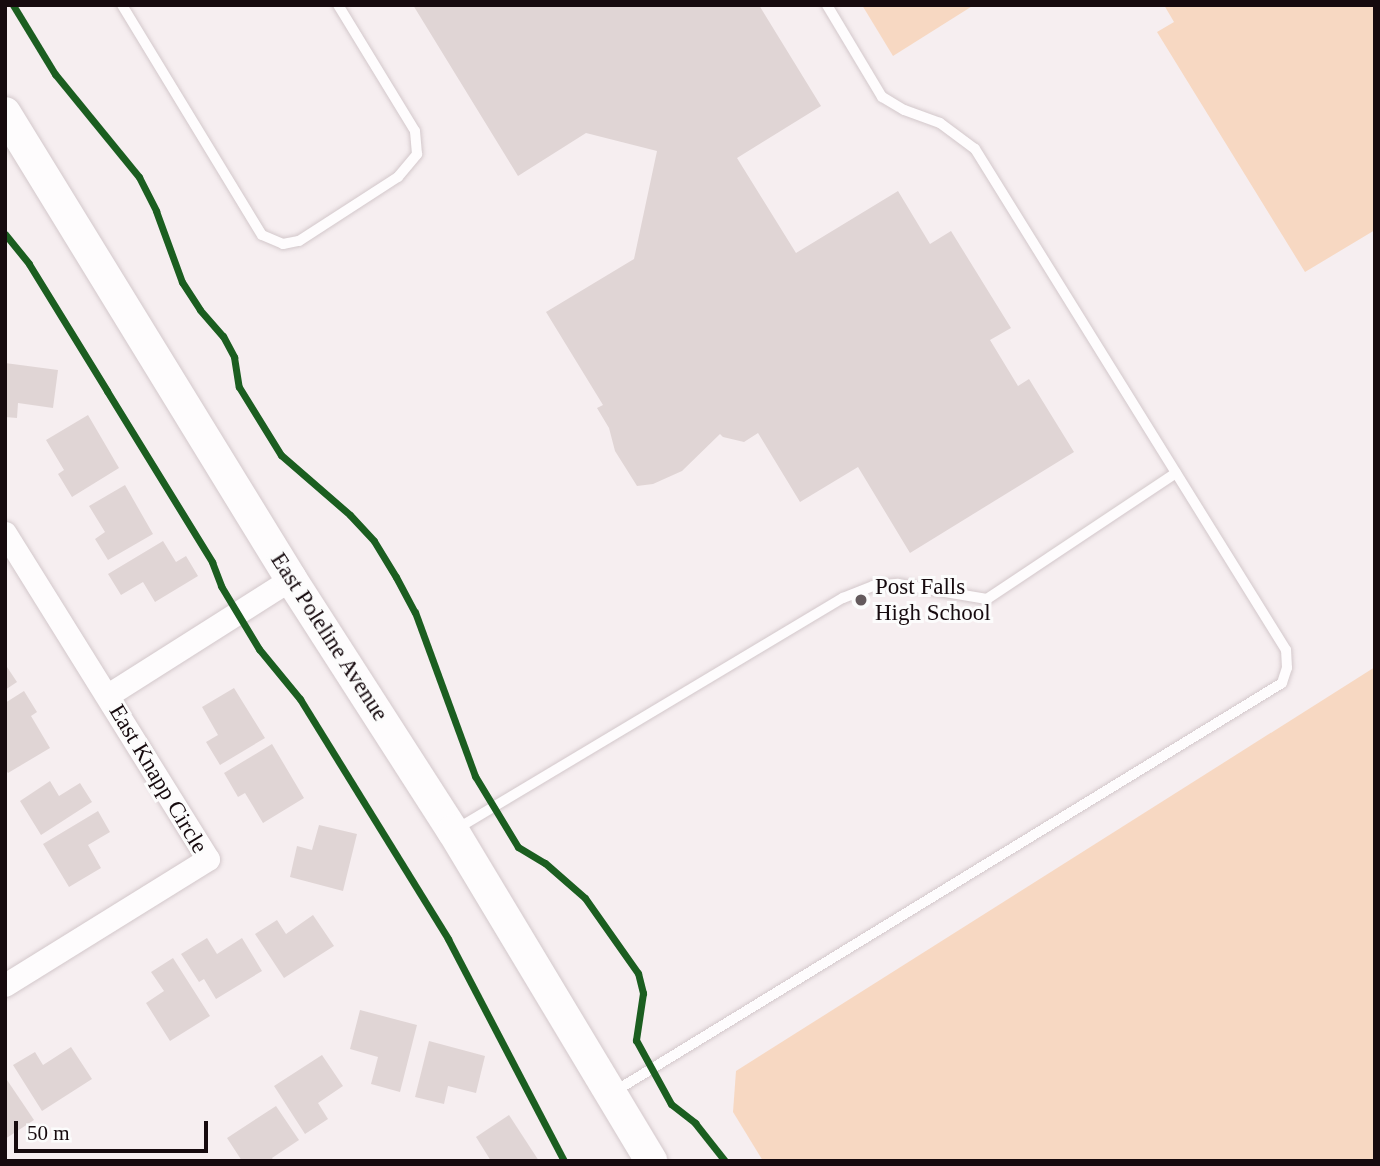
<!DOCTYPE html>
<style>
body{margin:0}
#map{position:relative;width:1380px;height:1166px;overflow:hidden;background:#f6eef0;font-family:"Times New Roman",serif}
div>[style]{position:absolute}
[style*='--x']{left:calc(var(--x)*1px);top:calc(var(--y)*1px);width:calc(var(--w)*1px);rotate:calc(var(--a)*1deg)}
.green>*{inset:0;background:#f7d8c2}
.building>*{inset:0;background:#e0d5d5}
.roads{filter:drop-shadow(0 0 2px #d3c8cb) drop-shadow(0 0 2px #d3c8cb)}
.service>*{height:10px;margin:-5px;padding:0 5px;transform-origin:5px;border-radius:5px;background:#fefcfd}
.minor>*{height:23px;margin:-11.5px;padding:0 11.5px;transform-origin:11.5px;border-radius:11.5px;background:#fefcfd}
.secondary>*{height:32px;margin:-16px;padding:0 16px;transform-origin:16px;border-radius:16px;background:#fefcfd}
.cycleway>*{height:7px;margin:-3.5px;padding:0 3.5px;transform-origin:3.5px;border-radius:3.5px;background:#1b5e20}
.dots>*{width:19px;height:19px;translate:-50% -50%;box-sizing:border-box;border:4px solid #fcfcfc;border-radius:50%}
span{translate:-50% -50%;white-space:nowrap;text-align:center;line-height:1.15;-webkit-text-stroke:6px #fcfcfc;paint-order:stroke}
.poi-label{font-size:23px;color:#160a0e}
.left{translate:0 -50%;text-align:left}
.street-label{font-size:23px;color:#160a0e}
.frame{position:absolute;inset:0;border:7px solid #160a0e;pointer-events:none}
.scale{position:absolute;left:14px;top:1121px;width:194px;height:32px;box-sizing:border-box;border:4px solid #160a0e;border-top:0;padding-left:9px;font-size:21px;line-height:24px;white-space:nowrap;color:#160a0e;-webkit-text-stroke:5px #fcfcfc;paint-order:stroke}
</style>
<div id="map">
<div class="green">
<div style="clip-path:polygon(862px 5px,974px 5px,893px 56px)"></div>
<div style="clip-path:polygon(1164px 5px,1375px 5px,1375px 230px,1305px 272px,1157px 32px,1174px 22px)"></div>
<div style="clip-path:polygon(1375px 667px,1375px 1161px,763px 1161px,733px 1112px,736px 1071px)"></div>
</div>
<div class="building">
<div style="clip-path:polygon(413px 5px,759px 5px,821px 106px,737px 158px,796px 253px,898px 191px,930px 244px,951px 231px,1011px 328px,990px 340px,1018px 386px,1029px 379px,1074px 452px,910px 553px,858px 467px,800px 502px,758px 433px,744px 442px,723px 437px,720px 434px,682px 471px,653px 484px,637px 486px,615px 451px,609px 428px,597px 408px,603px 405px,546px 312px,634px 259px,657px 151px,586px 133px,518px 176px)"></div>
<div style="clip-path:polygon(5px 363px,58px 370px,53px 408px,18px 403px,17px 418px,5px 417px)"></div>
<div style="clip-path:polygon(88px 415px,119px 468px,72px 497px,58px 474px,64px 470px,46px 440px)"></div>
<div style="clip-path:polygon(125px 485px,153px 534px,108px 560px,95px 539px,105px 532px,89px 506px)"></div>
<div style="clip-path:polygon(163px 541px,176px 562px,186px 556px,198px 576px,155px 602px,143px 582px,121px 595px,108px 574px)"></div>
<div style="clip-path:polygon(5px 664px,17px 682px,5px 690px)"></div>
<div style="clip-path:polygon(234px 688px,265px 738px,220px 765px,206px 742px,218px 735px,202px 707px)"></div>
<div style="clip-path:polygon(24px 691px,37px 712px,31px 716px,50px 748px,8px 773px,5px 769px,5px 703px)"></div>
<div style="clip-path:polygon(272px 744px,304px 798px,263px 823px,245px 793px,238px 797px,224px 773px)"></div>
<div style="clip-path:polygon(50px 781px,59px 796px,80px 783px,92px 802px,41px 835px,20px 801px)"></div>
<div style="clip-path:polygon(98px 811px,110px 832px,88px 845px,101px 868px,69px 887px,43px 844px)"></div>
<div style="clip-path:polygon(319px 825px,357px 834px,343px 891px,290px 877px,297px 846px,312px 850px)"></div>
<div style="clip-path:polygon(313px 915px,334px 946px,284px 978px,255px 934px,277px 920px,286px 934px)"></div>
<div style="clip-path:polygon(207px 938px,217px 954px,242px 938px,262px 971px,216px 999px,204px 979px,199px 982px,181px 954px)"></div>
<div style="clip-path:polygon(173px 958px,210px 1016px,170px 1041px,146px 1003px,164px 991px,151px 972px)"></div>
<div style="clip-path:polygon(360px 1010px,417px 1025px,400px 1092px,371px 1084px,378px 1057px,350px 1049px)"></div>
<div style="clip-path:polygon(429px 1041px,485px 1056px,476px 1093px,448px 1086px,444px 1104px,415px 1097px)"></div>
<div style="clip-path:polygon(71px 1047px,92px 1079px,42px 1111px,13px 1065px,35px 1052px,43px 1065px)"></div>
<div style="clip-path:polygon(322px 1055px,343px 1086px,318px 1103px,328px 1119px,305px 1134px,274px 1086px)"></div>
<div style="clip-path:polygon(5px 1077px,34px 1120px,5px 1139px)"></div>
<div style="clip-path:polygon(276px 1106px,299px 1140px,272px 1158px,274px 1161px,242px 1161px,227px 1138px)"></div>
<div style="clip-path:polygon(509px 1115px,539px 1161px,491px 1161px,476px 1137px)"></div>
</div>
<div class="roads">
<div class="service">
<div style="--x:122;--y:5;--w:269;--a:58.7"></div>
<div style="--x:262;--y:235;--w:23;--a:23"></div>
<div style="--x:283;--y:244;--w:16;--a:-11"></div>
<div style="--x:299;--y:241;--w:118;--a:-32.9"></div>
<div style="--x:398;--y:177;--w:30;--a:-50"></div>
<div style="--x:417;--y:154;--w:23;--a:-95"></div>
<div style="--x:415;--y:131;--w:148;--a:-121.4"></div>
<div style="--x:455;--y:830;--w:452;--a:-30.9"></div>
<div style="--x:843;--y:598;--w:32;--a:-22"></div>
<div style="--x:873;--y:586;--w:25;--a:-5"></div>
<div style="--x:898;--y:584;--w:90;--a:9.6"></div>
<div style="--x:987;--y:599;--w:227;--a:-33.7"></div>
<div style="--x:612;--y:1093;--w:785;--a:-31.46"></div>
<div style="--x:1282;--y:683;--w:16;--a:-72"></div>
<div style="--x:1287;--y:668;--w:18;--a:-93"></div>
<div style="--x:1286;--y:650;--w:590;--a:-121.83"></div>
<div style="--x:975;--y:149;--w:44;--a:-143.4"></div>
<div style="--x:940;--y:123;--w:38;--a:-160"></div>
<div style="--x:904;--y:110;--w:26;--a:-149"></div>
<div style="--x:882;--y:97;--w:107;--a:-120.9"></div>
</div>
<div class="minor">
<div style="--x:5;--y:533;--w:384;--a:58.1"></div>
<div style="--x:208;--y:859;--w:239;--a:148.2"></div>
<div style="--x:108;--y:695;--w:217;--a:-32.4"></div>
</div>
<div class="secondary">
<div style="--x:5;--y:113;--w:547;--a:58.46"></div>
<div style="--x:291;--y:579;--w:300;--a:57.3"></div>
<div style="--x:453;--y:831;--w:385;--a:59"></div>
</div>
</div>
<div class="cycleway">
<div style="--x:13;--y:5;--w:81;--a:58.7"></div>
<div style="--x:55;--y:74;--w:133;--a:50.8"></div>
<div style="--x:139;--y:177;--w:38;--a:63"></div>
<div style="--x:156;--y:211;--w:76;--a:69.9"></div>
<div style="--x:182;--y:282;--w:33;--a:57"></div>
<div style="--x:200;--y:310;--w:35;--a:49"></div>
<div style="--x:223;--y:336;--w:24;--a:62"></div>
<div style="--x:234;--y:357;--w:30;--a:81"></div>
<div style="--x:239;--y:387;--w:80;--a:58.3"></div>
<div style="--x:281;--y:455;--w:91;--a:41"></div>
<div style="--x:350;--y:515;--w:35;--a:47"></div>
<div style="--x:374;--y:541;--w:42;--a:58.6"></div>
<div style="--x:396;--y:577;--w:40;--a:62"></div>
<div style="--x:415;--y:612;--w:175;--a:69.9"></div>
<div style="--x:475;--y:776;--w:83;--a:58.8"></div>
<div style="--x:518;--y:847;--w:31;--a:31"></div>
<div style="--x:545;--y:863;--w:53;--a:41.2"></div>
<div style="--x:585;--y:898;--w:92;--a:54.8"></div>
<div style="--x:638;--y:973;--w:21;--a:76"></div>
<div style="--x:643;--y:993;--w:48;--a:98.5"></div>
<div style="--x:636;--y:1040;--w:73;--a:61.3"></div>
<div style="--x:671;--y:1104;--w:31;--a:38"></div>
<div style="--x:695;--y:1123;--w:48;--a:51.7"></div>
<div style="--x:5;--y:234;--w:38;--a:51"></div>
<div style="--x:29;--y:264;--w:149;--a:58.4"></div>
<div style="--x:107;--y:391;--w:201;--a:58.4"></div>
<div style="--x:212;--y:562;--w:26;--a:69"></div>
<div style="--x:221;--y:586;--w:74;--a:58.9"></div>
<div style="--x:259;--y:649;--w:65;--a:50.6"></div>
<div style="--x:300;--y:699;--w:282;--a:58.3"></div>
<div style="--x:448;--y:939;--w:250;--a:62.4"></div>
</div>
<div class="dots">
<div style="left:861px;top:600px;background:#645a5d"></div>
</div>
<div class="poi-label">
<span class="left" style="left:875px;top:600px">Post Falls<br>High School</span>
</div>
<div class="street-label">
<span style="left:329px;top:637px;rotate:57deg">East Poleline Avenue</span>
<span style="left:158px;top:779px;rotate:59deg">East Knapp Circle</span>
</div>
<div class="frame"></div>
<div class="scale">50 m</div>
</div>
